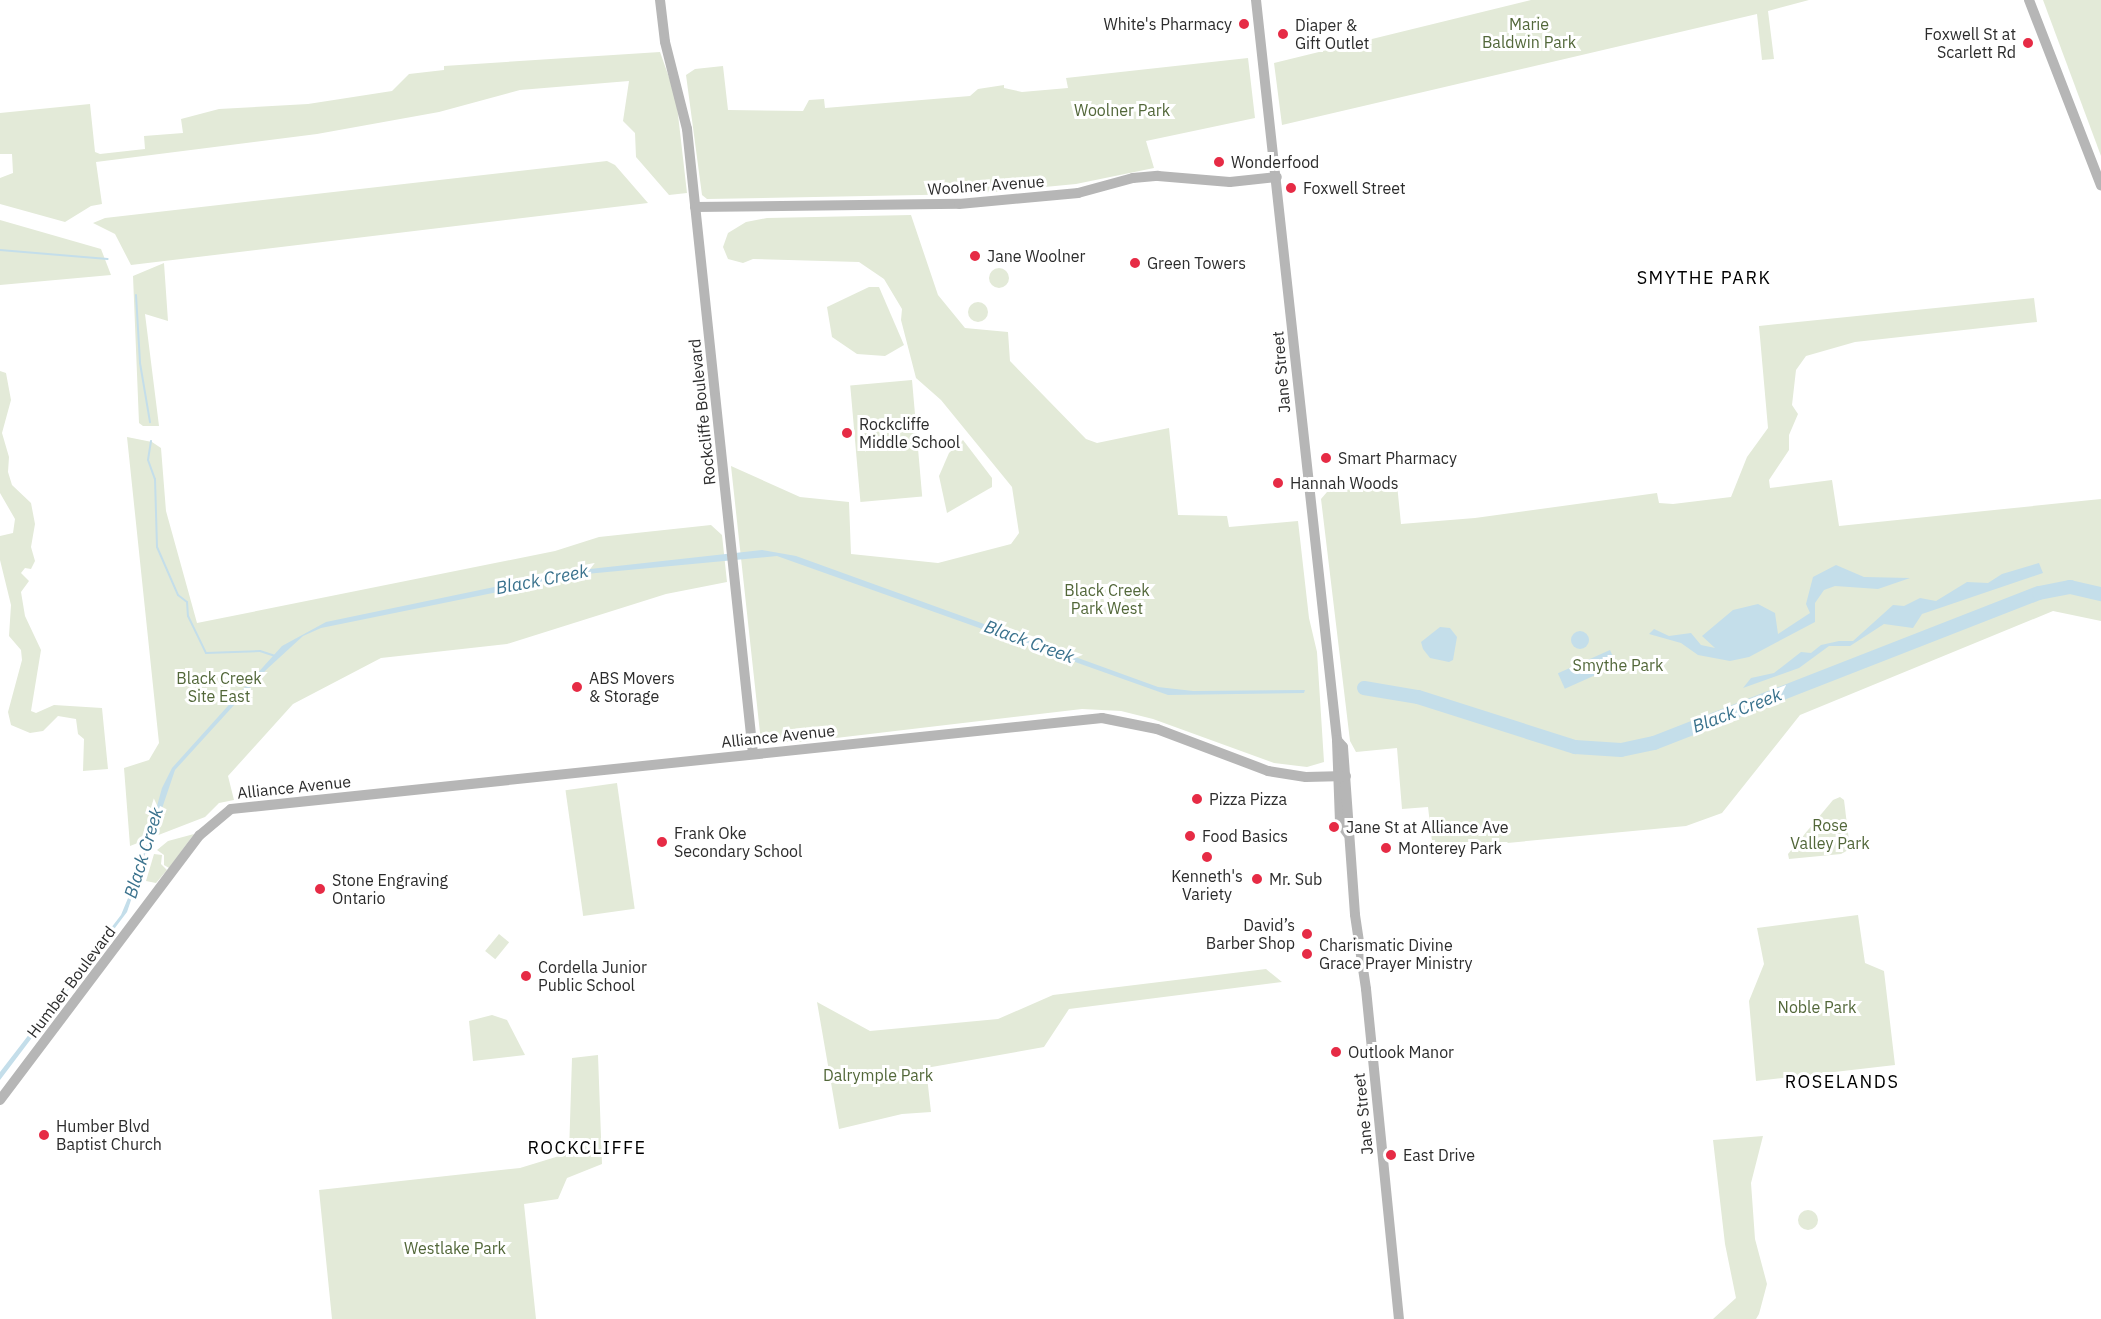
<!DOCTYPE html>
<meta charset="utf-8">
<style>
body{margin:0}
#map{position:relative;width:2101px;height:1319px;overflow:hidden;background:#fff;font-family:"IBM Plex Sans",sans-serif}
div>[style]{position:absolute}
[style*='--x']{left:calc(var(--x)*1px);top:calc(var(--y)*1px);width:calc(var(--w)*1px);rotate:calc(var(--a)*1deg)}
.green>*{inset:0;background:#e3ead8;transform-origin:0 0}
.round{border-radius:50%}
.water>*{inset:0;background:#c4deea;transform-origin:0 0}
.stream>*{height:2px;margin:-1px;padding:0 1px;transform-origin:1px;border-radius:1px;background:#c4deea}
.river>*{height:14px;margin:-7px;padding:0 7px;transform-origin:7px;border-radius:7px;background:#c4deea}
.secondary>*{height:10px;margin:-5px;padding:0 5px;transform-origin:5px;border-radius:5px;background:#b6b6b6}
.dots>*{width:16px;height:16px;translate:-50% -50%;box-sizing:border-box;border:3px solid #fff;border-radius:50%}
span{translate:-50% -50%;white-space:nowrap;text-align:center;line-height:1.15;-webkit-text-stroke:6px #fff;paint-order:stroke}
.poi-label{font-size:16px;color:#2c2c2c}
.right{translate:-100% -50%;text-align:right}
.left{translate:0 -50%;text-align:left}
.park-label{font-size:16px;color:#526739}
.street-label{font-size:16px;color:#2c2c2c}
.neighbourhood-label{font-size:18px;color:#000;letter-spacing:1.5px}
.water-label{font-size:18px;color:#3a728d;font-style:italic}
</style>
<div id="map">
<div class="green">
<div style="clip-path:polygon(1531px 0,1809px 0,1768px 11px,1774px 59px,1762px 60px,1757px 14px,1282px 125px,1274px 63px)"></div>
<div style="clip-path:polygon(2043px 0,2101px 0,2101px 156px)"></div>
<div style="clip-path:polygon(660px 52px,676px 97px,687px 193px,669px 195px,636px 157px,635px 133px,623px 121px,629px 81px,520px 90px,439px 112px,317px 134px,96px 162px,102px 204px,91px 206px,65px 222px,0 204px,0 178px,13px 173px,12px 154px,0 154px,0 113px,90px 104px,95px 152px,100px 154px,145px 149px,144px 136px,183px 133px,181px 119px,219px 109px,308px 104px,392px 91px,409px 74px,444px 70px,444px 66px)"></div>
<div style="clip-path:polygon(1248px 58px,1255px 118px,1146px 141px,1154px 168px,1076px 184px,973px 194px,707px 199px,702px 195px,686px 75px,695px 69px,723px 66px,728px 110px,803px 111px,809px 100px,824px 99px,825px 108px,970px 96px,978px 89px,1004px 85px,1004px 88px,1022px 92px,1068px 88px,1066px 78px)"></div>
<div style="clip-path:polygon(607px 161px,615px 165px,648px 203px,131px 265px,115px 234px,93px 223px,105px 218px)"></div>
<div style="clip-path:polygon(911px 215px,938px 295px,965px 328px,1008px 332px,1010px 361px,1086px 439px,1097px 443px,1169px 428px,1178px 515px,1227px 516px,1229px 527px,1298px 521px,1309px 618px,1317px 652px,1324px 762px,1307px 767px,1274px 763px,1153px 719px,1121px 711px,1082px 709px,802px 742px,761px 742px,731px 466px,800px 497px,849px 502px,851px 554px,938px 563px,1011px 544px,1019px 533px,1012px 487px,941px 400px,916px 378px,901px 320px,902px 309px,884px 279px,859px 262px,753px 259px,743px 263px,728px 259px,723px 247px,728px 233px,746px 222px,767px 218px)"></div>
<div style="clip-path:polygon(0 220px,101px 249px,111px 275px,0 285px)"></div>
<div style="clip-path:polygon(164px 263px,168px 321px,145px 314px,159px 426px,143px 426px,139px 423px,133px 276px)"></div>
<div class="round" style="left:989px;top:268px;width:20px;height:20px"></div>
<div style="clip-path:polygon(869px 287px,879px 287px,904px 345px,885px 356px,857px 354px,832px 337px,827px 307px)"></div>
<div style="clip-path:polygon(2034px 298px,2037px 322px,1855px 342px,1806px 356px,1796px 370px,1792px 405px,1798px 414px,1789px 435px,1789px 450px,1769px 480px,1770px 488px,1832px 480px,1839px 526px,2101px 499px,2101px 621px,2053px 611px,1800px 715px,1722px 813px,1686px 826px,1433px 850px,1428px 807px,1402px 809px,1397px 748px,1356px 752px,1350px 741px,1321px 499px,1327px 492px,1397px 484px,1401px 524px,1475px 518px,1657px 493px,1659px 503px,1673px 504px,1731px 497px,1747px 457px,1768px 428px,1759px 326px)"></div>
<div class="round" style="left:968px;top:302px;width:20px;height:20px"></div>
<div style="clip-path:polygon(0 371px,6px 373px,11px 400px,2px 433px,9px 457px,8px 472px,12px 485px,31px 503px,35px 524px,31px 547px,35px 561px,31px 569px,25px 568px,21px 573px,29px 581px,21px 592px,25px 616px,41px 650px,31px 711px,36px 713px,54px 705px,102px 708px,108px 769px,83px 771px,84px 739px,78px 734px,76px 719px,58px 716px,43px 731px,30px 733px,11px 725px,8px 712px,22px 660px,21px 650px,9px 636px,11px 605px,0 560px,0 536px,13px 533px,15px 519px,0 493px)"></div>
<div style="left:912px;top:380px;width:117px;height:62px;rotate:85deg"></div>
<div style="clip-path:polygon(127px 437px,152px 442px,161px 448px,166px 511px,197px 623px,555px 551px,599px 537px,711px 525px,722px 535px,727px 582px,666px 594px,507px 644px,381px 658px,293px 704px,228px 776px,234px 800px,219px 803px,205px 817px,130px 846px,124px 768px,149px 760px,159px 743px)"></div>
<div style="clip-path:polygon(963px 440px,992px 478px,992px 487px,947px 513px,939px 476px,949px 453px)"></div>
<div style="left:617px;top:783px;width:127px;height:52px;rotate:82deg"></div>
<div style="clip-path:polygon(1840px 797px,1844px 800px,1850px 849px,1841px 854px,1789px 859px,1788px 854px,1833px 800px)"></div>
<div style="clip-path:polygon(194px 834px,169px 868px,164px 865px,164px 855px,157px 850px,168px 841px)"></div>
<div style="clip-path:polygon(154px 854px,162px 855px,161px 864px,167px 870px,156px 883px,146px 881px)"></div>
<div style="clip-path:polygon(1858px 915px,1865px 963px,1884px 971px,1895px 1065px,1756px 1081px,1749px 1001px,1764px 964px,1757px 928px)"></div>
<div style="left:499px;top:934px;width:13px;height:22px;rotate:39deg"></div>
<div style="clip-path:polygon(1266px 969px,1282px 982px,1069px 1009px,1044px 1047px,926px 1068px,931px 1112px,902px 1114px,839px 1129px,817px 1002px,870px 1031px,998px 1019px,1053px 995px)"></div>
<div style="clip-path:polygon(492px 1015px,507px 1020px,525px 1055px,473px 1061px,469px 1021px)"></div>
<div style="clip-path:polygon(598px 1055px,602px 1164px,567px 1178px,558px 1199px,524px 1204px,536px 1319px,332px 1319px,319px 1190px,520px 1168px,569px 1153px,572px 1058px)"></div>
<div style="clip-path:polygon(1763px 1136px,1751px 1183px,1755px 1239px,1767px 1284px,1759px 1314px,1756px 1319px,1713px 1319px,1736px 1298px,1725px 1244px,1713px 1140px)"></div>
<div class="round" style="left:1798px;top:1210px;width:20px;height:20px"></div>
</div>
<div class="water">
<div style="clip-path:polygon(762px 550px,796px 556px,1158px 687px,1193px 691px,1305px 690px,1304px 693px,1168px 695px,777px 556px,586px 574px,321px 628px,303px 636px,267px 669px,175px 770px,127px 912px,0 1080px,0 1072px,121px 915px,138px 874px,162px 788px,172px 768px,282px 646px,326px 622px,572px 571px)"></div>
<div style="clip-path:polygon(2039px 563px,2043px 573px,1922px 614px,1913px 628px,1884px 624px,1850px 646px,1829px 646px,1799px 668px,1743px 688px,1751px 678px,1774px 673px,1801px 652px,1811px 653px,1821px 645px,1839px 641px,1853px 641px,1893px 605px,1904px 606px,1920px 598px,1936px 601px,1967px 582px,1988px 583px,2002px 574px)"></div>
<div style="clip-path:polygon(1836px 565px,1864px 577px,1910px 578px,1878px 589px,1835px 586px,1824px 590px,1815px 603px,1815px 622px,1749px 657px,1730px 661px,1698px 655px,1681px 643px,1649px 634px,1654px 629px,1669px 636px,1691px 633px,1701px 645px,1715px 648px,1702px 636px,1733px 610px,1758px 604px,1775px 613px,1778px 634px,1810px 613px,1806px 604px,1813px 577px)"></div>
<div style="clip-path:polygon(1440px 627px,1450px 628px,1457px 637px,1453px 660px,1449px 662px,1430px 658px,1423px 649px,1421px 642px)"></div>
<div class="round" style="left:1571px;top:631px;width:18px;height:18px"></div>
<div style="left:1610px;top:650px;width:17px;height:57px;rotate:66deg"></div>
</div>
<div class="stream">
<div style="--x:0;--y:250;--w:108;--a:4.8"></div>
<div style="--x:136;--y:295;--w:68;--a:86.6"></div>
<div style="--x:140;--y:363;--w:60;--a:80.4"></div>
<div style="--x:151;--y:441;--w:19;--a:99"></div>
<div style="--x:148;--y:460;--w:20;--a:70"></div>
<div style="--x:155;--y:479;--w:68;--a:88.3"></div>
<div style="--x:157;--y:547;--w:52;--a:66.4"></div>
<div style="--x:178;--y:595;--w:11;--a:38"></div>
<div style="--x:187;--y:602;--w:14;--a:86"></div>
<div style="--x:188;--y:616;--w:41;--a:64.1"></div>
<div style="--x:206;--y:653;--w:54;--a:-2.1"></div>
<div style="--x:260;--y:651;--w:16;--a:18"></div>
</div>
<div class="river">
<div style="--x:1364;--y:688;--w:55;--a:9.5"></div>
<div style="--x:1418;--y:697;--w:165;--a:17.7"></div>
<div style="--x:1575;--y:747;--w:46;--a:3.7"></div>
<div style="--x:1621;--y:750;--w:34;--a:-12"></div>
<div style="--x:1654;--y:743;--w:413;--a:-21.3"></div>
<div style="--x:2039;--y:593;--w:32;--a:-11"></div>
<div style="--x:2070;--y:587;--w:32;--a:13"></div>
</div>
<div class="secondary">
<div style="--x:660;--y:0;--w:42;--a:83.2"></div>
<div style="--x:665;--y:42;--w:90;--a:75.8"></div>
<div style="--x:687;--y:129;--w:628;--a:83.97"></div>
<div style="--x:1256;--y:0;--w:744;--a:83.75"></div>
<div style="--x:1337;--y:740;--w:83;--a:87.9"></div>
<div style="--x:1340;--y:823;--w:14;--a:54"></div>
<div style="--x:2029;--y:0;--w:199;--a:68.8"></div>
<div style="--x:695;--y:207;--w:264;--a:-0.7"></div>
<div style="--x:959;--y:204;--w:120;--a:-5.3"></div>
<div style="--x:1078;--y:193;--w:57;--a:-15.3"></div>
<div style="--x:1133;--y:178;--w:25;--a:-5"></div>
<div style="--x:1158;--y:176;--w:72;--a:4.8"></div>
<div style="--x:1230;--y:182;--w:47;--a:-6.1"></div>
<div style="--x:1337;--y:740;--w:9;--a:49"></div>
<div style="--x:1343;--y:747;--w:168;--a:85.9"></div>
<div style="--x:1355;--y:915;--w:75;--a:81.5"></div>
<div style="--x:1366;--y:989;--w:332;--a:84.3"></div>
<div style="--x:0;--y:1100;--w:332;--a:-53"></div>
<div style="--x:200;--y:835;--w:40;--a:-40"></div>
<div style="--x:231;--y:809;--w:876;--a:-5.96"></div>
<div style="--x:1102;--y:718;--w:56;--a:11.3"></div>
<div style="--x:1157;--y:729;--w:119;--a:20.7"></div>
<div style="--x:1268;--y:771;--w:38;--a:9"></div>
<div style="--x:1306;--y:777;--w:40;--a:-1.4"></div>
</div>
<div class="dots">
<div style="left:1244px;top:24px;background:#e62b45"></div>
<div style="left:1283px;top:34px;background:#e62b45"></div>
<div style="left:2028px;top:43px;background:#e62b45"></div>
<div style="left:1219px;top:162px;background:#e62b45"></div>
<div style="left:1291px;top:188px;background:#e62b45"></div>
<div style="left:975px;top:256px;background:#e62b45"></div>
<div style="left:1135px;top:263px;background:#e62b45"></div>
<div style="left:847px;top:433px;background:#e62b45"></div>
<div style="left:1326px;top:458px;background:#e62b45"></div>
<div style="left:1278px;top:483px;background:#e62b45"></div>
<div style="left:577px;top:687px;background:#e62b45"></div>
<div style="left:1197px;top:799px;background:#e62b45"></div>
<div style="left:1334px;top:827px;background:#e62b45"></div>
<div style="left:1190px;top:836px;background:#e62b45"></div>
<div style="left:662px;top:842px;background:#e62b45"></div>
<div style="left:1386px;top:848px;background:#e62b45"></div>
<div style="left:1207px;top:857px;background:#e62b45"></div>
<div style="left:1257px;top:879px;background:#e62b45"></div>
<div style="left:320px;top:889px;background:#e62b45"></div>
<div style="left:1307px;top:934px;background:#e62b45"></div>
<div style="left:1307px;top:954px;background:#e62b45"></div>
<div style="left:526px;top:976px;background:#e62b45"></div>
<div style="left:1336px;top:1052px;background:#e62b45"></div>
<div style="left:44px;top:1135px;background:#e62b45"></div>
<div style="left:1391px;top:1155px;background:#e62b45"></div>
</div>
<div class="poi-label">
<span class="right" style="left:1232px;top:24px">White's Pharmacy</span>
<span class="left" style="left:1295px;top:34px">Diaper &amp;<br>Gift Outlet</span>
<span class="right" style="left:2016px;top:43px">Foxwell St at<br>Scarlett Rd</span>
<span class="left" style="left:1231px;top:162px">Wonderfood</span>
<span class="left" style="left:1303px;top:188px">Foxwell Street</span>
<span class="left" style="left:987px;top:256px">Jane Woolner</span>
<span class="left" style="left:1147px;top:263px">Green Towers</span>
<span class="left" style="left:859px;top:433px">Rockcliffe<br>Middle School</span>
<span class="left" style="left:1338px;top:458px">Smart Pharmacy</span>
<span class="left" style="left:1290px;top:483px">Hannah Woods</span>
<span class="left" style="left:589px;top:687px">ABS Movers<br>&amp; Storage</span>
<span class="left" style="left:1209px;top:799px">Pizza Pizza</span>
<span class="left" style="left:1346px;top:827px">Jane St at Alliance Ave</span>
<span class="left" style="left:674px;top:842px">Frank Oke<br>Secondary School</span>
<span class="left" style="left:1202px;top:836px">Food Basics</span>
<span class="left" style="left:1398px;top:848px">Monterey Park</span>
<span style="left:1207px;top:885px">Kenneth's<br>Variety</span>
<span class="left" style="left:1269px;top:879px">Mr. Sub</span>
<span class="left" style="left:332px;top:889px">Stone Engraving<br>Ontario</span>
<span class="right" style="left:1295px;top:934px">David’s<br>Barber Shop</span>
<span class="left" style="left:1319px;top:954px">Charismatic Divine<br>Grace Prayer Ministry</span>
<span class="left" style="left:538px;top:976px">Cordella Junior<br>Public School</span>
<span class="left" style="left:1348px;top:1052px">Outlook Manor</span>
<span class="left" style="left:56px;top:1135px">Humber Blvd<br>Baptist Church</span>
<span class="left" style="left:1403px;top:1155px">East Drive</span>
</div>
<div class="park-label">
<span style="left:1529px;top:33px">Marie<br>Baldwin Park</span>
<span style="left:1122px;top:110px">Woolner Park</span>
<span style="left:1107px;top:599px">Black Creek<br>Park West</span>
<span style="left:1618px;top:665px">Smythe Park</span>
<span style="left:219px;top:687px">Black Creek<br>Site East</span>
<span style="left:1830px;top:834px">Rose<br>Valley Park</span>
<span style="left:1817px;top:1007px">Noble Park</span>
<span style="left:878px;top:1075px">Dalrymple Park</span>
<span style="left:455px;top:1248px">Westlake Park</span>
</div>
<div class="street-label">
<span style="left:986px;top:185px;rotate:-4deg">Woolner Avenue</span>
<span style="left:1281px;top:372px;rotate:-95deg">Jane Street</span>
<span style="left:702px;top:412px;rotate:-96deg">Rockcliffe Boulevard</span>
<span style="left:778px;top:736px;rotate:-6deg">Alliance Avenue</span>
<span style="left:294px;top:787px;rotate:-6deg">Alliance Avenue</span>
<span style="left:71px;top:982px;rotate:-53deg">Humber Boulevard</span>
<span style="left:1363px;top:1114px;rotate:-96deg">Jane Street</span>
</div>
<div class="neighbourhood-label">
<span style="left:1704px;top:278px">SMYTHE PARK</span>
<span style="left:1842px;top:1082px">ROSELANDS</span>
<span style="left:587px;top:1148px">ROCKCLIFFE</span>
</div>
<div class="water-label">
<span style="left:542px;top:580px;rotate:-11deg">Black Creek</span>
<span style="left:1029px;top:642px;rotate:20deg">Black Creek</span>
<span style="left:1737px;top:711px;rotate:-21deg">Black Creek</span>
<span style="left:144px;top:853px;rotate:-73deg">Black Creek</span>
</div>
</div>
